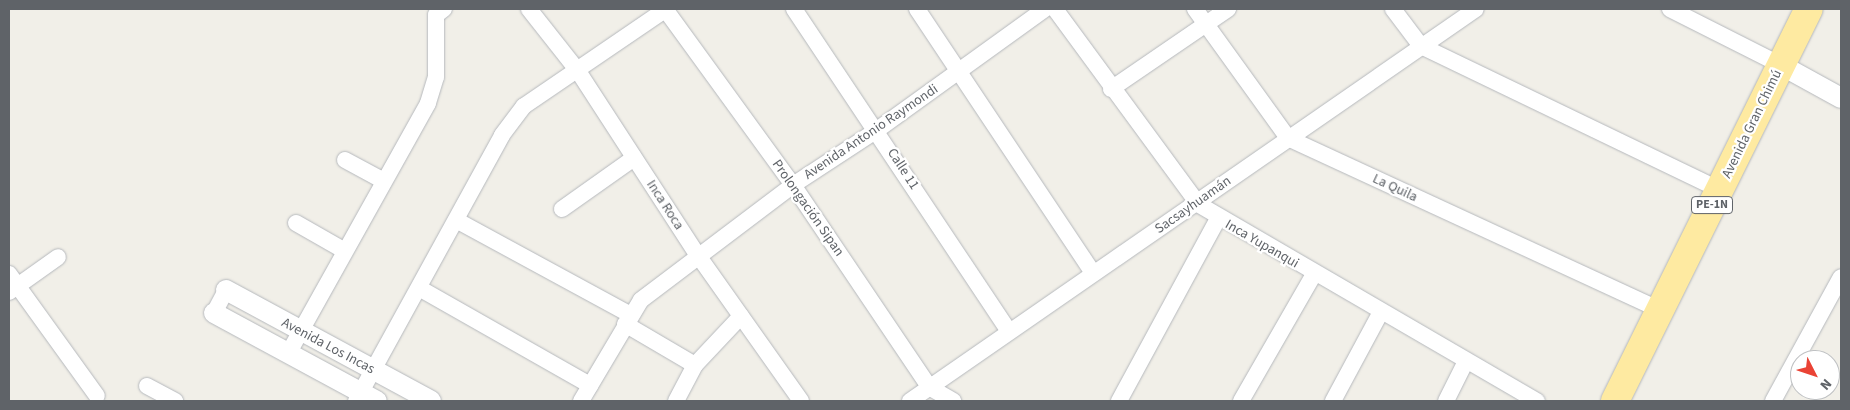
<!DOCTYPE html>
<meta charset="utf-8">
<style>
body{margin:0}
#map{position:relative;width:1850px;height:410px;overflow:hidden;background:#f1efe8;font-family:"Source Sans 3",sans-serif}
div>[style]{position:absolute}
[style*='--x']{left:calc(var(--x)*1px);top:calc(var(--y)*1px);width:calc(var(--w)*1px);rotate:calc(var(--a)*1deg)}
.roads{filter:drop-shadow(0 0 1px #b5b8bc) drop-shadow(0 0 1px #b5b8bc)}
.minor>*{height:16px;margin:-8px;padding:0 8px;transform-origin:8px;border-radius:8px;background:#fff}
.tertiary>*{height:20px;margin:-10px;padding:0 10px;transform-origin:10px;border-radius:10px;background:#fff}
.trunk>*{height:28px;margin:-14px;padding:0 14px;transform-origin:14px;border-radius:14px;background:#feeaa1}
span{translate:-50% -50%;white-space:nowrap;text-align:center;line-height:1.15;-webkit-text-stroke:4.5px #fff;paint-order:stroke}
.shield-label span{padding:1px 4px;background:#fff;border:1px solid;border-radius:4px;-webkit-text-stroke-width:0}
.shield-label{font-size:12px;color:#5f6368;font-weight:700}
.street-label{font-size:14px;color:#5f6368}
.frame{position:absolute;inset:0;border:10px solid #5f6368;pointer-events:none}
.north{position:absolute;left:1790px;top:350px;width:50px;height:50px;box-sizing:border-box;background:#fff;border:1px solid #bfc1c3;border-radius:50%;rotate:131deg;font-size:14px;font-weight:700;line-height:20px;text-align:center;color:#5f6368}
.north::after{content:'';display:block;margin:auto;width:18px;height:22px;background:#ea4335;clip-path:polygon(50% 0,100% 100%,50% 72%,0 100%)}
</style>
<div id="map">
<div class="roads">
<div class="minor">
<div style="--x:529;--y:9;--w:79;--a:51.7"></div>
<div style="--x:578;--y:71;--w:218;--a:57"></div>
<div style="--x:697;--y:254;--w:180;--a:54.7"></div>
<div style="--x:665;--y:9;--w:218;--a:54"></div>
<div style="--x:793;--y:185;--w:244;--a:56"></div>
<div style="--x:929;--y:387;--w:28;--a:30"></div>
<div style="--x:794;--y:9;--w:387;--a:56.3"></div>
<div style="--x:917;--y:9;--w:317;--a:56.3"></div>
<div style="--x:1055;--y:9;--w:242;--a:53.7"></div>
<div style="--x:1198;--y:204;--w:392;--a:30.2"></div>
<div style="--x:1195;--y:9;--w:159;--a:54.2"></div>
<div style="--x:1288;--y:138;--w:396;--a:24.8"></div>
<div style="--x:1393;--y:9;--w:46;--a:52.9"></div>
<div style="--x:1421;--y:46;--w:316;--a:25.7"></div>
<div style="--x:1670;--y:9;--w:124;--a:26.8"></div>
<div style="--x:1111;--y:89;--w:142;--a:-34.4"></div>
<div style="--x:345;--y:160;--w:44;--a:28.3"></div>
<div style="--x:562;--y:209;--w:88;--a:-35.3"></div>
<div style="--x:456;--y:220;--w:199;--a:28.5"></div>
<div style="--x:296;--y:223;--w:56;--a:29.7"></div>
<div style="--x:9;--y:274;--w:150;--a:54.2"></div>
<div style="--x:419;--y:288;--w:197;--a:29.6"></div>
<div style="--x:9;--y:292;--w:60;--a:-35.5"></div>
<div style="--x:214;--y:313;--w:26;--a:-62"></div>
<div style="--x:625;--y:324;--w:81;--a:30.4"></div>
<div style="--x:288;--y:354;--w:287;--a:-60.8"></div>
<div style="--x:428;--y:103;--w:27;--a:-73"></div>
<div style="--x:436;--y:77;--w:62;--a:-90"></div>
<div style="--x:436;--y:15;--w:10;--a:-37"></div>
<div style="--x:147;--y:386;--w:32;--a:28"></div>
<div style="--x:356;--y:401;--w:303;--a:-61.2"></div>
<div style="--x:502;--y:135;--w:36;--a:-53"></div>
<div style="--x:524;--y:106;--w:172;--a:-34.3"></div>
<div style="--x:581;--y:401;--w:117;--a:-59.3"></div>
<div style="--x:641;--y:300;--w:191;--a:-37.1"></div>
<div style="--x:793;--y:185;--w:100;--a:-33.2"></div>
<div style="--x:877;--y:130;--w:207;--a:-35.8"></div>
<div style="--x:676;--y:401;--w:41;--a:-62.2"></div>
<div style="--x:695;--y:365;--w:67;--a:-46.8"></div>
<div style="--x:910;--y:401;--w:688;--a:-34.71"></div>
<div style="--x:1119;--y:401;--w:207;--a:-61.5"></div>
<div style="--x:1241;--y:401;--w:146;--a:-60.1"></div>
<div style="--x:1333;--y:401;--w:101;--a:-61.7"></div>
<div style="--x:1446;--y:401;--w:45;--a:-63.4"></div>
<div style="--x:1773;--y:401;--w:141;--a:-61.3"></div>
</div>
<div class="tertiary">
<div style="--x:1781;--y:65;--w:68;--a:28.8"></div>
<div style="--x:226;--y:290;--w:233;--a:28.4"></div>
<div style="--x:214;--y:313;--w:185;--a:28.4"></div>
</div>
<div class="trunk">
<div style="--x:1615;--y:401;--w:437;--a:-63.7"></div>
</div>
</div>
<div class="shield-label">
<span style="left:1712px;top:205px">PE-1N</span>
</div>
<div class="street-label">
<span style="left:1752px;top:124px;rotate:-64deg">Avenida Gran Chimú</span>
<span style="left:871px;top:132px;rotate:-34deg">Avenida Antonio Raymondi</span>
<span style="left:903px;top:169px;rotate:57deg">Calle 11</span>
<span style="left:1395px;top:188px;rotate:25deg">La Quila</span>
<span style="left:665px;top:205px;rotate:57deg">Inca Roca</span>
<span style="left:1193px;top:205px;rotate:-35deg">Sacsayhuamán</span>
<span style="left:808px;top:208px;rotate:55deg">Prolongación Sipan</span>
<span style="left:1262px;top:244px;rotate:30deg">Inca Yupanqui</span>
<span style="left:328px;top:346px;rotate:28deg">Avenida Los Incas</span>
</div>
<div class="frame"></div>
<div class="north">N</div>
</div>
